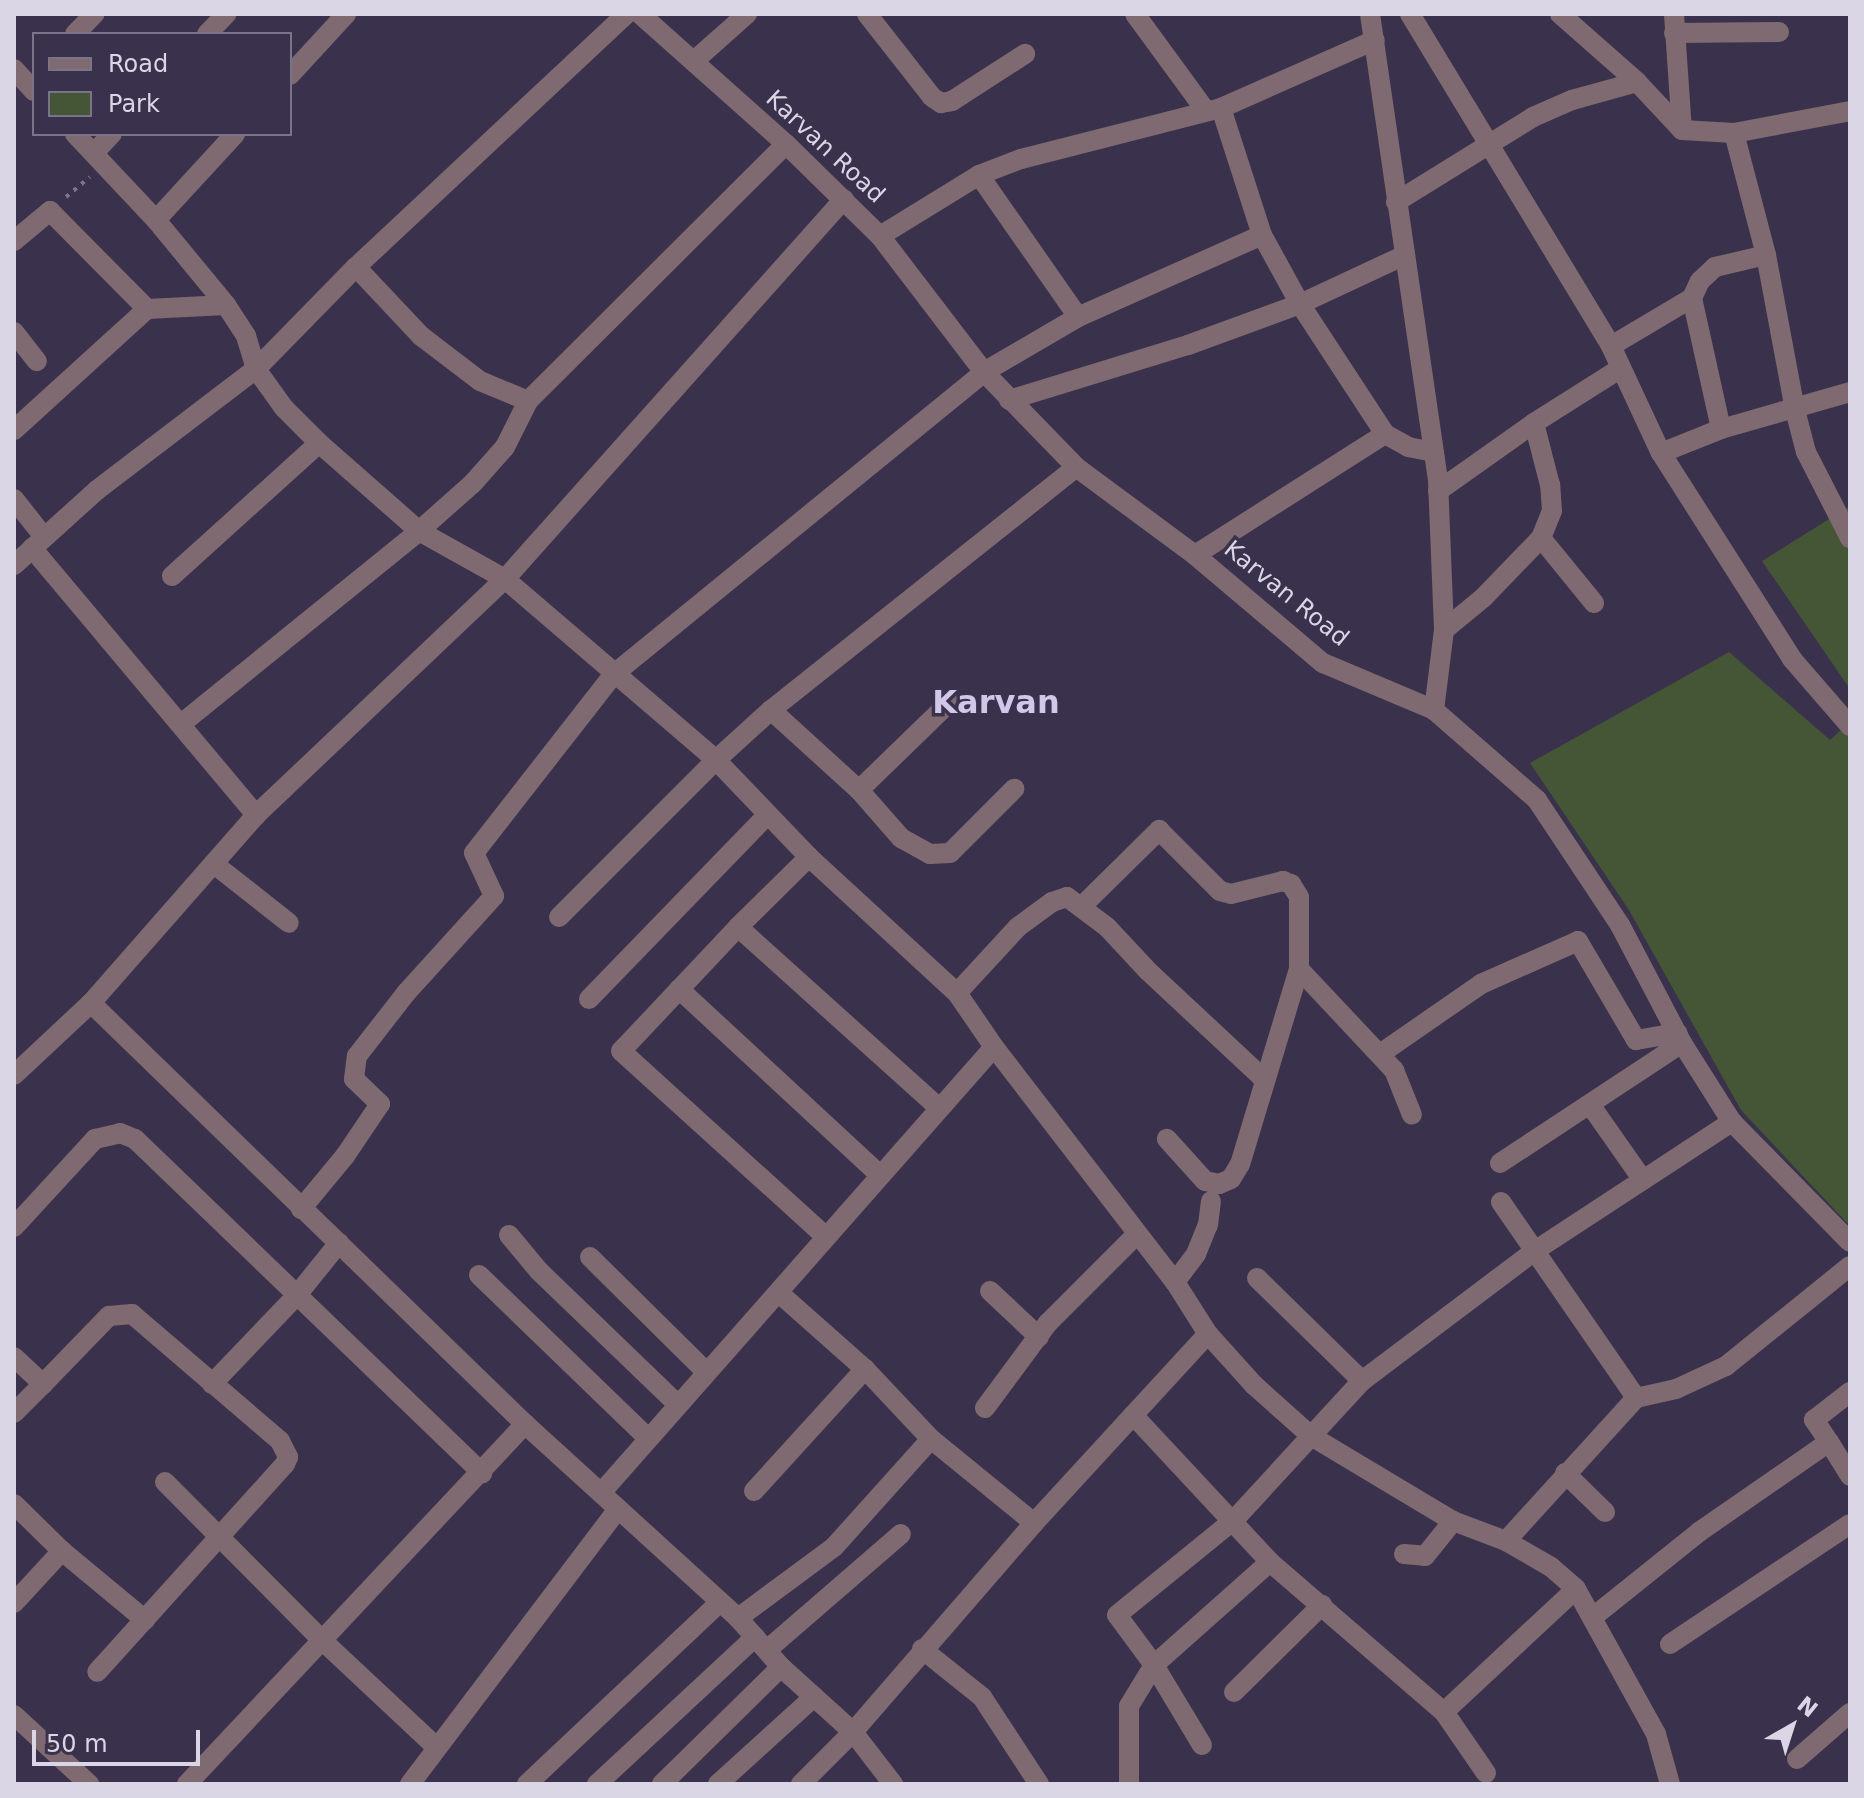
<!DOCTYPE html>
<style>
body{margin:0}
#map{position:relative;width:1864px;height:1798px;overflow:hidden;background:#3a324c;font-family:"DejaVu Sans",sans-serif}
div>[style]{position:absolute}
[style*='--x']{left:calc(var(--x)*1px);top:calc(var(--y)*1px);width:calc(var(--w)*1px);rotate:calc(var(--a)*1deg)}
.green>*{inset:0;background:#455637}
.path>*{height:4px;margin-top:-2px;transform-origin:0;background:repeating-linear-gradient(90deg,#7d778d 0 4px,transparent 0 10px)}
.minor>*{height:20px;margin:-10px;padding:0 10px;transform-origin:10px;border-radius:10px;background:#806a71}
span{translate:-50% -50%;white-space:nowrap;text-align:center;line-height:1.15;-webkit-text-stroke:7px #3a324c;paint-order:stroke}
.street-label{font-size:24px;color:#dad6e6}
.district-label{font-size:32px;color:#d1c8e9;font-weight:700}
.frame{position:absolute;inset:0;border:16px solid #dad6e6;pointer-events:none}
.legend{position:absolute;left:32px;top:32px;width:260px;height:104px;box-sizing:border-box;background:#3a324c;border:2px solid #7a748a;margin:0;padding:10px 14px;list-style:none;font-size:24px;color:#dad6e6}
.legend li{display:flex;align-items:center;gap:16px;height:40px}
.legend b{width:40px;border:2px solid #7a748a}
.north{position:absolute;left:1752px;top:1686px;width:80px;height:80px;-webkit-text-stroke:6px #3a324c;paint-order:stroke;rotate:39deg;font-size:22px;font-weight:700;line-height:32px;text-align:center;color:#dad6e6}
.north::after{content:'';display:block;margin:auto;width:28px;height:36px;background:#dad6e6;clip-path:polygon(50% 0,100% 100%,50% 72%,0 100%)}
.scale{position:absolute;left:32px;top:1730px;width:168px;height:36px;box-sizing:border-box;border:4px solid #dad6e6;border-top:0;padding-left:10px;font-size:24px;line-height:28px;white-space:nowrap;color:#dad6e6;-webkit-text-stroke:6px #3a324c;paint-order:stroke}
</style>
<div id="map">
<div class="green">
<div style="clip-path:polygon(1850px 506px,1850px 689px,1762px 561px)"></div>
<div style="clip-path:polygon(1729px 652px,1830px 740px,1850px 722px,1850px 1226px,1741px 1110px,1629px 910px,1530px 763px)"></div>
</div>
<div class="path">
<div style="--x:66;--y:197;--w:31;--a:-40"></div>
</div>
<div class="minor">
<div style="--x:640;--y:14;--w:195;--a:41.7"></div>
<div style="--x:786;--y:144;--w:132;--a:44.4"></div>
<div style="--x:880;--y:236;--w:171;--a:52.6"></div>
<div style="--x:984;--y:372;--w:132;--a:45.9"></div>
<div style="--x:1076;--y:467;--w:148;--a:36.5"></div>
<div style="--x:1195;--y:555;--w:167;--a:40.2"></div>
<div style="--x:1323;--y:663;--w:121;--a:22.9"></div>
<div style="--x:1434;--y:710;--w:137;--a:41.1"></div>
<div style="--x:1537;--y:800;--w:150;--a:56.4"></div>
<div style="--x:1620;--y:925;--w:133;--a:62.3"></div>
<div style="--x:1682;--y:1043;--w:93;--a:57.7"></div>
<div style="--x:1732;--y:1122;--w:168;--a:45.5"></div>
<div style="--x:867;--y:14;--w:105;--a:51.9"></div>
<div style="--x:932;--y:97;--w:11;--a:34"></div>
<div style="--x:941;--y:103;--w:11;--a:-10"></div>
<div style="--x:952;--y:101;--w:87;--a:-32.8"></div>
<div style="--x:1135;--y:14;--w:120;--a:53.8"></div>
<div style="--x:1370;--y:14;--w:471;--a:81.7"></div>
<div style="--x:1438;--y:480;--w:150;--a:87.7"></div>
<div style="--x:1444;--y:630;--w:81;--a:97.1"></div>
<div style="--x:1410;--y:14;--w:388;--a:58.8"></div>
<div style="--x:1611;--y:346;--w:118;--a:65"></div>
<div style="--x:1661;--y:453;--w:244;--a:57.5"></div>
<div style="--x:1792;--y:659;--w:89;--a:49.1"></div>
<div style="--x:1560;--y:14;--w:103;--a:41.4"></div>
<div style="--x:1637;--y:82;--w:66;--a:46.8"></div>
<div style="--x:1682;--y:130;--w:52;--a:3.3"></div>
<div style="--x:1734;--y:133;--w:118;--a:-10.7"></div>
<div style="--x:1674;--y:14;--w:116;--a:86.1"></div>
<div style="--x:1674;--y:33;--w:105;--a:-0.5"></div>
<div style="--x:75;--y:34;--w:28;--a:-46"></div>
<div style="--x:207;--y:34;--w:28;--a:-46"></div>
<div style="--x:694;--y:61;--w:71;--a:-41.6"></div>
<div style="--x:14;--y:69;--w:30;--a:48"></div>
<div style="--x:290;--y:75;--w:83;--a:-47.4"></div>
<div style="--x:1221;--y:108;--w:133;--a:72.1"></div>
<div style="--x:1262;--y:235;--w:79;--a:61.2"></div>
<div style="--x:1300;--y:304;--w:155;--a:56.8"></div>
<div style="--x:1385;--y:434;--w:26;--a:29"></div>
<div style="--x:1408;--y:447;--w:26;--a:11"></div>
<div style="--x:1734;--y:133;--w:126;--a:75.3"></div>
<div style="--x:1766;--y:255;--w:158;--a:79.4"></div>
<div style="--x:1795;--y:410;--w:43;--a:75.3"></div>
<div style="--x:1806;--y:452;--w:97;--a:62.9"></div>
<div style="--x:75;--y:134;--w:118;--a:46.7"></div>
<div style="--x:156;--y:220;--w:110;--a:50.5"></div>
<div style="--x:226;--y:305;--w:37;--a:57"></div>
<div style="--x:246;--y:336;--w:34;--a:73"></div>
<div style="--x:256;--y:369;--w:48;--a:54.3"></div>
<div style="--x:284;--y:408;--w:49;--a:45"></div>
<div style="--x:319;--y:443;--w:133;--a:41.3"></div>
<div style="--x:419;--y:531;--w:98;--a:29.2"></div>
<div style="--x:505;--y:579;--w:278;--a:40.6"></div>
<div style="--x:716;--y:760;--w:134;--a:46.2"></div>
<div style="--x:809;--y:857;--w:201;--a:42.6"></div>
<div style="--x:957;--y:993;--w:65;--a:55.6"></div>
<div style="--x:994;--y:1047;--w:297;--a:52.4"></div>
<div style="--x:1175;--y:1282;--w:62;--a:57.6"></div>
<div style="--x:1208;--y:1334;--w:69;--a:48"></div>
<div style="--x:1254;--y:1385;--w:76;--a:41.8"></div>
<div style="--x:1311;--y:1436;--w:165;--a:30.9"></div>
<div style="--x:1453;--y:1521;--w:57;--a:20.7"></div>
<div style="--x:1506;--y:1541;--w:52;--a:30"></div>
<div style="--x:1551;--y:1567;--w:33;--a:41"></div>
<div style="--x:1576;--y:1589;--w:166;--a:61.1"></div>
<div style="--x:1656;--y:1734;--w:52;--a:74.4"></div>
<div style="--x:94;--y:153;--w:26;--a:-47"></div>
<div style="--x:979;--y:175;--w:173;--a:55.1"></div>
<div style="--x:1396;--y:202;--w:161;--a:-31.8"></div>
<div style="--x:1533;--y:117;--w:43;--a:-23.6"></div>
<div style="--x:1572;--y:100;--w:67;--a:-15.5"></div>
<div style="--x:156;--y:220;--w:117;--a:-47.4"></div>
<div style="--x:880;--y:236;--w:116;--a:-31.6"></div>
<div style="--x:979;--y:175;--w:45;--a:-20.9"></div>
<div style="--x:1021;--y:159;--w:206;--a:-14.3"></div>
<div style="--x:1221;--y:108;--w:168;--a:-23.8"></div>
<div style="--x:14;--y:241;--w:47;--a:-39.8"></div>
<div style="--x:50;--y:211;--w:138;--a:45.3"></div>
<div style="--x:147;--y:309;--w:79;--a:-2.9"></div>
<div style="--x:356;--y:267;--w:95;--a:46.7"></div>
<div style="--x:421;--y:336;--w:74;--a:37.3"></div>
<div style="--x:480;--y:381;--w:52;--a:22.6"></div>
<div style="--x:1692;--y:298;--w:134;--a:77.5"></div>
<div style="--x:14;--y:332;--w:37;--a:52"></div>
<div style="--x:1611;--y:346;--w:94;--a:-30.7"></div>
<div style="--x:1692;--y:298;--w:19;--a:-65"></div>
<div style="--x:1700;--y:281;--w:21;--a:-43"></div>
<div style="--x:1715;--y:267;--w:52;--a:-13.2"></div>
<div style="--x:1009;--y:400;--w:187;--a:-17.1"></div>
<div style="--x:1188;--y:345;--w:119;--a:-20.1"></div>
<div style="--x:1300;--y:304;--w:116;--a:-25"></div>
<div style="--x:14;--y:430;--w:180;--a:-42.3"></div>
<div style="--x:1661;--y:453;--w:65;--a:-21.8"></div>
<div style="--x:1721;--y:429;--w:134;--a:-16"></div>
<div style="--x:1438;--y:491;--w:118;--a:-35.3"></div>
<div style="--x:1534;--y:423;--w:103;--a:-32.3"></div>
<div style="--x:14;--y:499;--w:48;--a:51.7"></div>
<div style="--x:1541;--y:538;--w:84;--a:50.8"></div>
<div style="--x:32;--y:548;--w:349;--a:50"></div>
<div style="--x:1195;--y:555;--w:225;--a:-32.5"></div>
<div style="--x:14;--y:565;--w:112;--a:-42.1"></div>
<div style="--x:97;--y:490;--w:200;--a:-37.3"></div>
<div style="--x:256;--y:369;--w:143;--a:-45.6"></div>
<div style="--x:356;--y:267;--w:370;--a:-43.1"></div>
<div style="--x:172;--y:576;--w:198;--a:-42.1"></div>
<div style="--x:1444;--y:630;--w:50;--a:-39.4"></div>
<div style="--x:1483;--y:598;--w:83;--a:-46"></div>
<div style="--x:1541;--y:538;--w:29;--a:-68"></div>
<div style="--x:1552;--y:511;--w:26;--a:-94"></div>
<div style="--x:1550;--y:485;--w:64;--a:-104.5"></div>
<div style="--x:771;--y:710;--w:119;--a:42.3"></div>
<div style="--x:859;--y:790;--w:64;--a:48.8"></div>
<div style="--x:901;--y:838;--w:33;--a:29"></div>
<div style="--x:930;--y:854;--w:20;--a:-3"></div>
<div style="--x:950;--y:853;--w:91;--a:-45"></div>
<div style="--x:181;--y:724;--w:306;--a:-39"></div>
<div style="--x:419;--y:531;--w:72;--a:-41.6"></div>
<div style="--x:473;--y:483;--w:48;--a:-48.4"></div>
<div style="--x:505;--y:447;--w:51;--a:-63.4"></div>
<div style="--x:528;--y:401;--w:364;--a:-44.9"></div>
<div style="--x:859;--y:790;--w:128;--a:-44.1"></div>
<div style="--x:809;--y:857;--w:100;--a:135.4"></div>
<div style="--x:738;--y:927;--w:170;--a:133.3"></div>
<div style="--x:621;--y:1051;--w:275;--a:42.2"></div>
<div style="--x:214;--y:864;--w:95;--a:38.2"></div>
<div style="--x:1081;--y:907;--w:110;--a:-44.6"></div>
<div style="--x:1159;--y:830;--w:86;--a:45"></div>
<div style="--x:1220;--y:891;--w:11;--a:15"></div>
<div style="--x:1231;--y:894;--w:54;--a:-14"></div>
<div style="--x:1283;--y:881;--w:9;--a:21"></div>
<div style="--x:1291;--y:884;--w:15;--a:58"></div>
<div style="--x:1299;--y:897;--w:72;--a:90"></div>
<div style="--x:1299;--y:969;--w:204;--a:106.8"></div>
<div style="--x:1240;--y:1164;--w:17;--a:121"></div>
<div style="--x:1231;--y:1179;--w:13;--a:157"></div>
<div style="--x:1219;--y:1184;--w:14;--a:-168"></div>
<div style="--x:1205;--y:1181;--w:57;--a:-132.1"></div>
<div style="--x:559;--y:917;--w:222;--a:-45"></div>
<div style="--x:716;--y:760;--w:74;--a:-42.3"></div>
<div style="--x:771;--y:710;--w:390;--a:-38.5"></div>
<div style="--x:738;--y:927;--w:270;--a:42"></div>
<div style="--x:1299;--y:969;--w:139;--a:46.8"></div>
<div style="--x:1394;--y:1070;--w:48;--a:68.2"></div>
<div style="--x:679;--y:989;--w:274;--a:42.8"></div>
<div style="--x:957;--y:993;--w:90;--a:-47.3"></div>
<div style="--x:1018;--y:927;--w:42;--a:-36.3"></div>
<div style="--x:1052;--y:902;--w:16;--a:-18"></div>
<div style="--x:1067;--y:897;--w:50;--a:36.9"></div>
<div style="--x:1107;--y:927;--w:60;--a:47"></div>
<div style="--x:1148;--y:971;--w:158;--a:43"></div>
<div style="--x:589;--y:999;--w:256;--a:-45.9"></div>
<div style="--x:91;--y:1003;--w:605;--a:44.13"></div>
<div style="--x:525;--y:1424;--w:288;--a:42.3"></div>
<div style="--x:738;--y:1618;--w:65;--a:48.7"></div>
<div style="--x:781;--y:1667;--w:97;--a:42.1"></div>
<div style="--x:853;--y:1732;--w:66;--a:52.4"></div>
<div style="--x:1380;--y:1054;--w:123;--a:-34.7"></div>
<div style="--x:1481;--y:984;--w:106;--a:-23.9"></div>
<div style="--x:1578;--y:941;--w:115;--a:59.6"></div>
<div style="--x:1636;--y:1040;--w:42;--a:-9.7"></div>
<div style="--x:14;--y:1075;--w:105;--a:-43.1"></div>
<div style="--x:91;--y:1003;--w:250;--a:-48.7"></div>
<div style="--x:256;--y:815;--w:343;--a:-43.5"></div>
<div style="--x:505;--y:579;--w:509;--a:-48.26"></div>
<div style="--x:1591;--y:1106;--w:90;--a:54.9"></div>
<div style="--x:1500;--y:1163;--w:218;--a:-33.4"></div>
<div style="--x:1501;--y:1202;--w:238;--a:55.4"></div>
<div style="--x:1636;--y:1398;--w:193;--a:132.3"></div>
<div style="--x:301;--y:1209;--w:69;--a:-50.3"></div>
<div style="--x:345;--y:1156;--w:63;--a:-56.1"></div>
<div style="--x:380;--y:1104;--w:36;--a:-136"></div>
<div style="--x:354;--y:1079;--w:23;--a:-83"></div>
<div style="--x:357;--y:1056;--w:80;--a:-52.1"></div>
<div style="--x:406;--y:993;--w:131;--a:-47.8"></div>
<div style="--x:494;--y:896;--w:47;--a:-114.9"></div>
<div style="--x:474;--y:853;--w:227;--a:-52"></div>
<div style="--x:614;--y:674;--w:478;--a:-39.2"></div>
<div style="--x:984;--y:372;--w:109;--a:-30.3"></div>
<div style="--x:1078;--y:317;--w:201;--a:-24"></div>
<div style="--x:14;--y:1227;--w:120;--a:-47.4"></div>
<div style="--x:95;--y:1139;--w:26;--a:-13"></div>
<div style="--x:120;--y:1133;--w:16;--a:22"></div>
<div style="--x:135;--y:1139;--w:482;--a:43.9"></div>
<div style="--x:509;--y:1235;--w:47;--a:50.2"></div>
<div style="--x:539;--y:1271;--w:192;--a:43.9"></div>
<div style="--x:590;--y:1257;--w:162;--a:44.7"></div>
<div style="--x:479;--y:1275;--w:235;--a:44"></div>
<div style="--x:1257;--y:1278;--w:147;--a:44.4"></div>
<div style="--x:1175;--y:1282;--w:35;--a:-53"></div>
<div style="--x:1196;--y:1254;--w:31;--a:-68"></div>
<div style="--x:1208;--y:1225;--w:24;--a:-83"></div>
<div style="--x:990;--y:1291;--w:67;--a:43.2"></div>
<div style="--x:779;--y:1293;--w:115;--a:41.5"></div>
<div style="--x:865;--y:1369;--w:96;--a:46.7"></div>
<div style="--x:931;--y:1439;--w:133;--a:39.2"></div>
<div style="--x:14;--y:1357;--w:40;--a:43"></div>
<div style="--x:43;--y:1384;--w:41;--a:135"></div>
<div style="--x:43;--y:1384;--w:95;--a:-45.9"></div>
<div style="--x:109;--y:1316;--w:23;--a:-5"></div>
<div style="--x:132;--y:1314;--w:195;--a:40.6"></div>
<div style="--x:280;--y:1441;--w:18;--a:63"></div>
<div style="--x:288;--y:1457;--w:8;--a:113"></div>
<div style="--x:285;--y:1464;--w:280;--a:132.1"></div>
<div style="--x:212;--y:1384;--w:123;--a:-46.3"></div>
<div style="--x:297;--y:1295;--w:67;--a:-51.1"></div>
<div style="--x:1636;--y:1398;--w:41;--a:-12.7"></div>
<div style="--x:1676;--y:1389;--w:55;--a:-24.7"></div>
<div style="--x:1726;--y:1366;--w:159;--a:-38.9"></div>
<div style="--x:985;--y:1408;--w:106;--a:-53.5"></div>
<div style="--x:1048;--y:1323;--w:124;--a:-45"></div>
<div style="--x:1133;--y:1415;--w:201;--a:47"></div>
<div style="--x:1270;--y:1562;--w:230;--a:40.8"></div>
<div style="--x:1444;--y:1712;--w:74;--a:55.5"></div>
<div style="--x:1829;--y:1442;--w:40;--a:58"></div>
<div style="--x:1565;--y:1473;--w:56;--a:44.3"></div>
<div style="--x:165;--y:1482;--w:226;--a:45.2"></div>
<div style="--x:324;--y:1642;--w:152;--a:43.1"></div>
<div style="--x:754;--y:1491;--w:165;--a:-47.7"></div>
<div style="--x:601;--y:1493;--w:594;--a:-48.61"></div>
<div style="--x:14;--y:1504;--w:67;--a:44.4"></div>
<div style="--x:62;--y:1551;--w:108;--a:39.7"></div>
<div style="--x:1404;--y:1554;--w:21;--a:5"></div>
<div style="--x:1425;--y:1556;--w:45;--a:-51.3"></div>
<div style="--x:14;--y:1603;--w:71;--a:-47.3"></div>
<div style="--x:1593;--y:1617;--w:136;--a:-38.7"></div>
<div style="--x:1699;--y:1532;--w:158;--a:-34.7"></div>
<div style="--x:1829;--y:1442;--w:27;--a:-124"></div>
<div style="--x:1814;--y:1420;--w:46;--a:-37.9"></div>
<div style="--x:738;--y:1618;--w:119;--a:-36.5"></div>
<div style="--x:834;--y:1547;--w:145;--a:-48.1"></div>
<div style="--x:1670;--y:1644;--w:216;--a:-33.7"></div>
<div style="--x:922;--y:1649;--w:77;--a:38.7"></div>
<div style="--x:982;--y:1697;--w:104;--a:56.8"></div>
<div style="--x:767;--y:1650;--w:177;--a:-40.9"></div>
<div style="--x:1234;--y:1692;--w:124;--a:-44.7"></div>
<div style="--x:1444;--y:1712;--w:180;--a:-43"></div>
<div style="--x:14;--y:1715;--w:102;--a:42.6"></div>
<div style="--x:1202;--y:1745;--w:93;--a:-121"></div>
<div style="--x:1154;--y:1665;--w:62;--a:-126.5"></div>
<div style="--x:1117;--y:1615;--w:151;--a:-39.1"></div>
<div style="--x:1234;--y:1520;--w:189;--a:-47.4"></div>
<div style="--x:1362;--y:1381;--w:214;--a:-37"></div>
<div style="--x:1533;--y:1252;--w:238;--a:-33.2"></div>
<div style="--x:1797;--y:1759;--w:70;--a:-41"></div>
<div style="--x:187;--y:1784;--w:494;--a:-46.8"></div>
<div style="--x:410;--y:1784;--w:345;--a:-52.9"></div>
<div style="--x:527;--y:1784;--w:265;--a:-43.3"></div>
<div style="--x:597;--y:1784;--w:216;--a:-42.9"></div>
<div style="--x:662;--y:1784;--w:167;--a:-44.5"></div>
<div style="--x:718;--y:1784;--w:130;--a:-42.2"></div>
<div style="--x:801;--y:1784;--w:74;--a:-45"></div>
<div style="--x:853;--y:1732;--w:276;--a:-49.1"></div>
<div style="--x:1034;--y:1523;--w:257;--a:-47.4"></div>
<div style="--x:1129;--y:1784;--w:78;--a:-90"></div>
<div style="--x:1129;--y:1706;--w:48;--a:-58.6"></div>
<div style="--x:1154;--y:1665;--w:155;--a:-41.6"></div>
</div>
<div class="street-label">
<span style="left:825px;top:147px;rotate:43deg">Karvan Road</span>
<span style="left:1286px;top:594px;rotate:39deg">Karvan Road</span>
</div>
<div class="district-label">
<span style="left:996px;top:702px">Karvan</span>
</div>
<div class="frame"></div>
<ul class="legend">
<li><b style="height:10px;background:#806a71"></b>Road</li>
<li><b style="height:22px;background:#455637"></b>Park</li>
</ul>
<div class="north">N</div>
<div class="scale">50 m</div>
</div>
